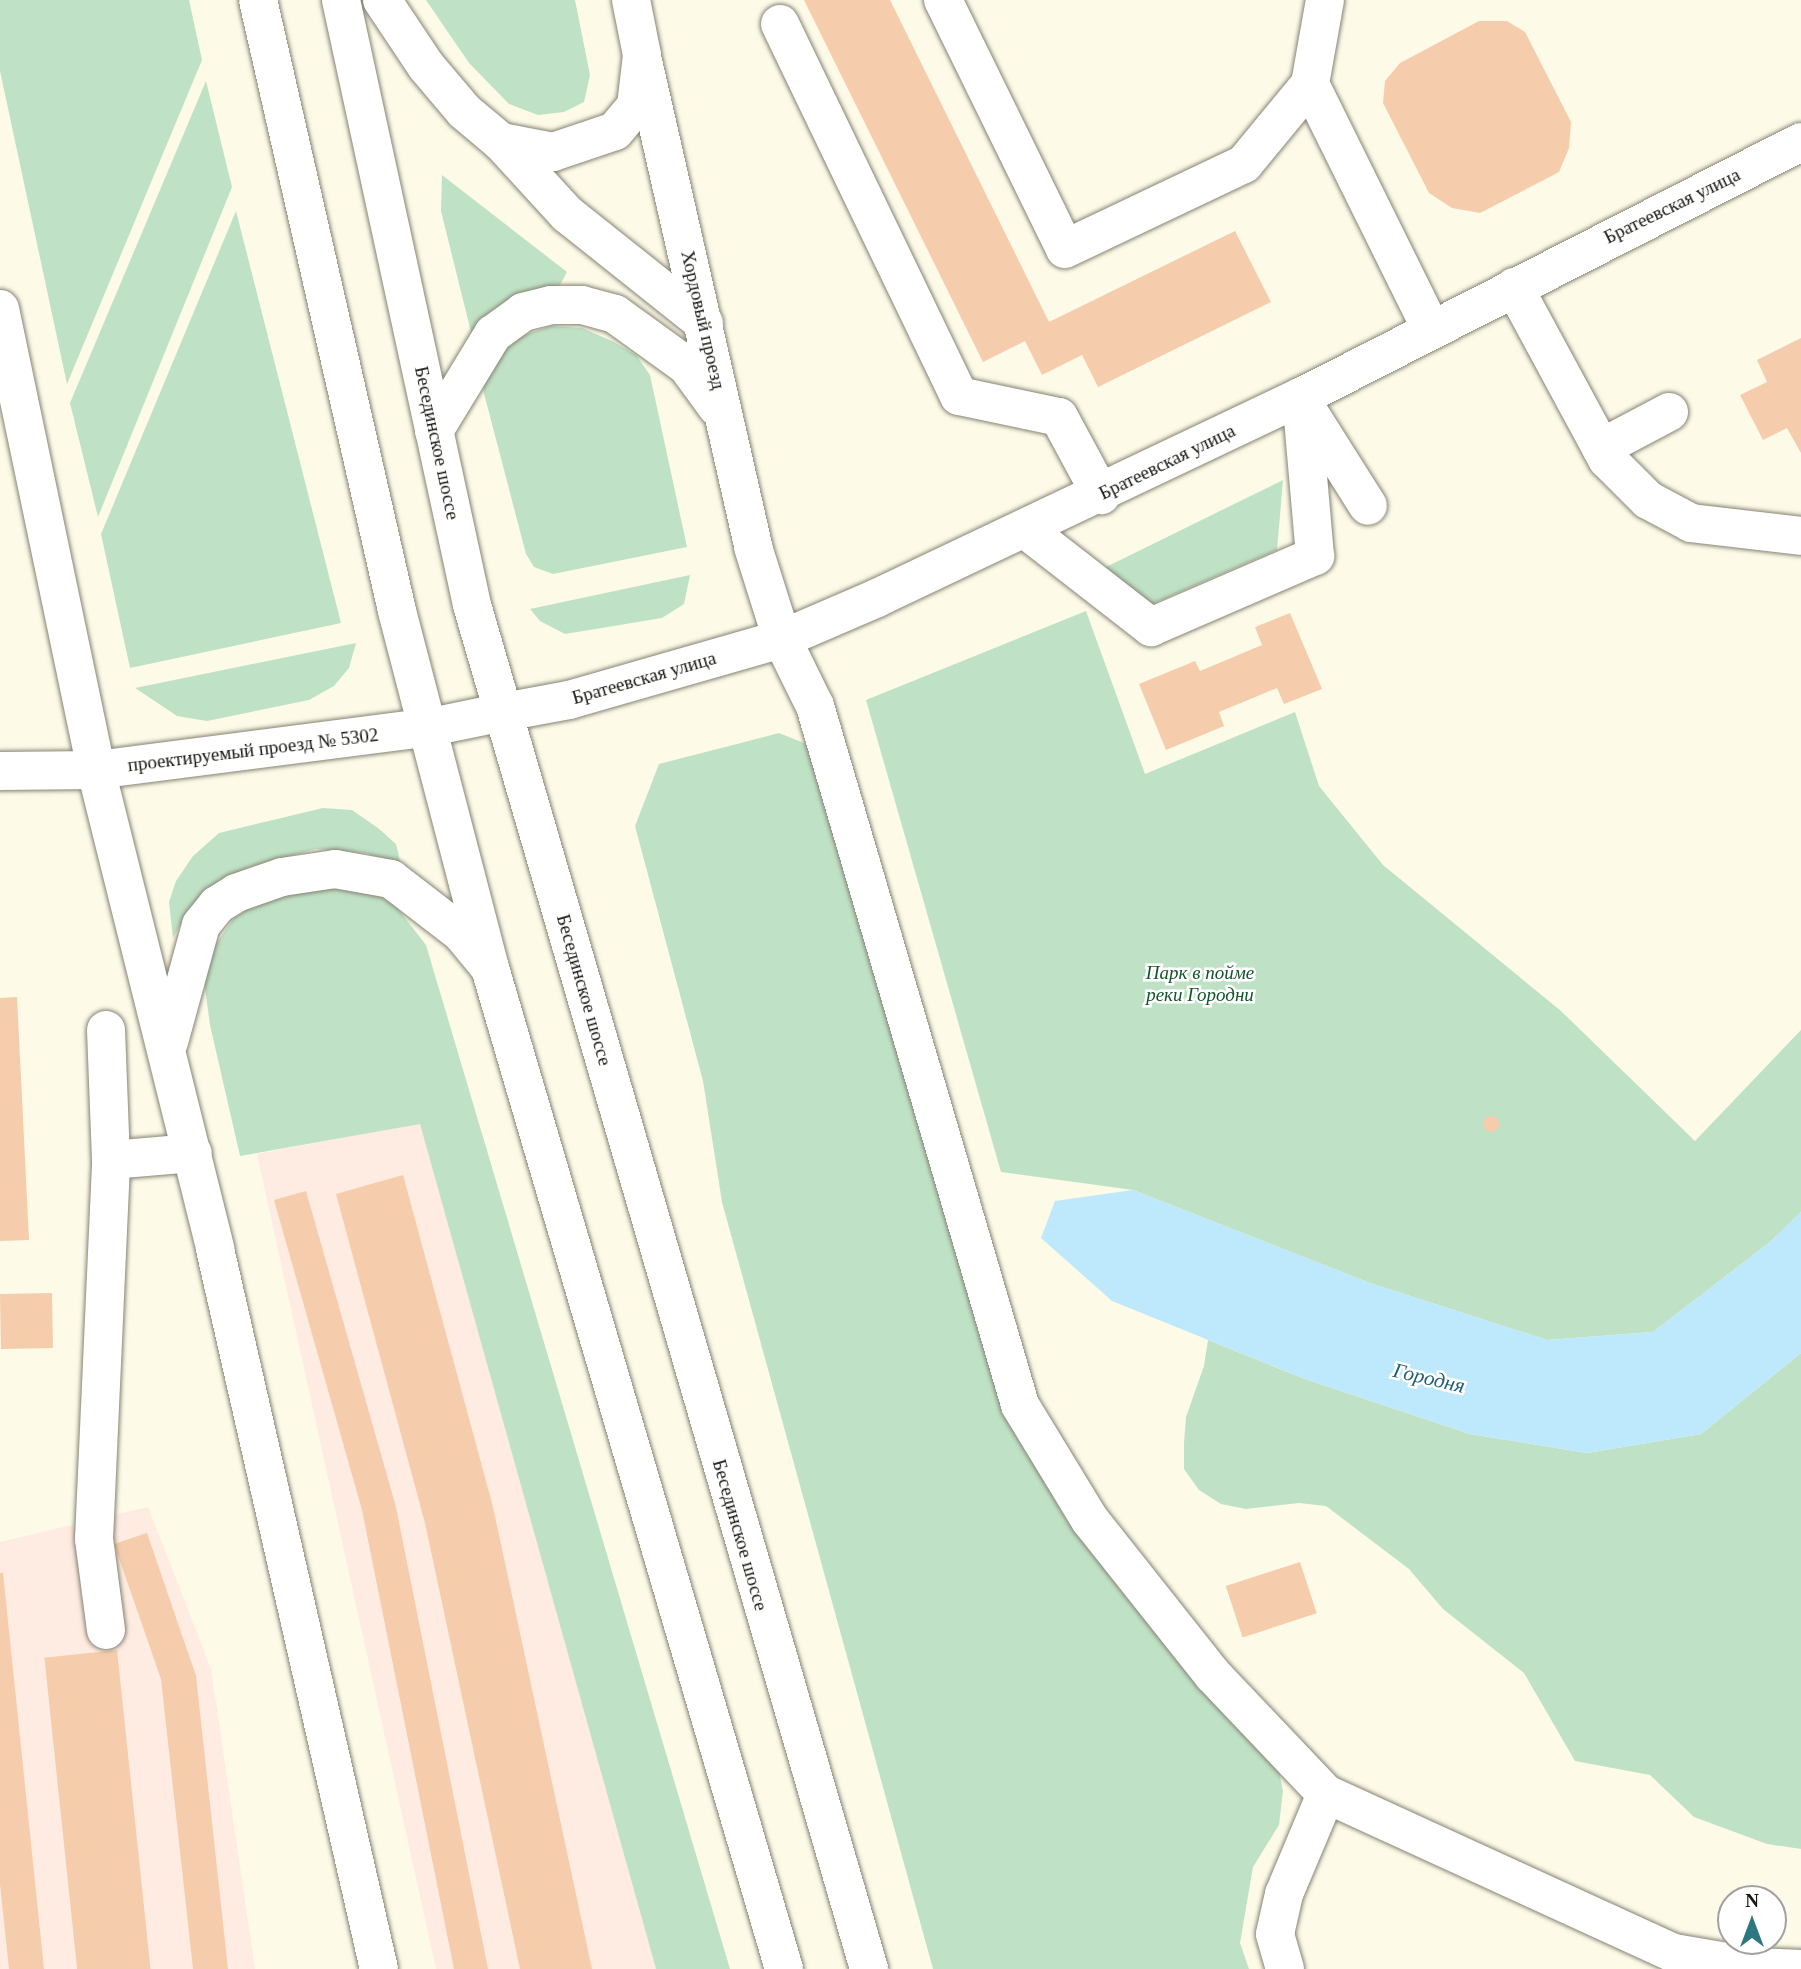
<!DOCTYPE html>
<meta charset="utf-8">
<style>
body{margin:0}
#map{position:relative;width:1801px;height:1969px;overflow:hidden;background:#fdfae8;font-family:Georgia,serif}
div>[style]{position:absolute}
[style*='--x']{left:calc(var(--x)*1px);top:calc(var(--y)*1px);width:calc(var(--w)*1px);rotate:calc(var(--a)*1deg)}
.industrial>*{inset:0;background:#feebe1}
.green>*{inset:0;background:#bfe2c6}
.water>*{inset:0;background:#bee8fb}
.building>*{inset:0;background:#f5ccac;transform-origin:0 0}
.round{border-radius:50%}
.roads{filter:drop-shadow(0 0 2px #868373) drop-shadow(0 0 2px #868373)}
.minor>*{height:38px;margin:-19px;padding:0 19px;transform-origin:19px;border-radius:19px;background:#fff}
.major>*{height:38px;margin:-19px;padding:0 19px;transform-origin:19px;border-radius:19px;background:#fff}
span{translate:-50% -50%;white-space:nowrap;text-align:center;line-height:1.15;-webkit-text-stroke:5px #fff;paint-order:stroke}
.street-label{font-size:19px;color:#16150f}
.park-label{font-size:19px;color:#13532a;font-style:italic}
.water-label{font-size:21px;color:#1f6078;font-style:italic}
.north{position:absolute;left:1717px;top:1885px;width:70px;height:70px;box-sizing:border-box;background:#fff;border:2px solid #a2a19f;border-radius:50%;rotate:0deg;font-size:19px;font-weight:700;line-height:28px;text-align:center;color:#16150f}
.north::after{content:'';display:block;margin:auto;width:24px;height:32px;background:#2e7680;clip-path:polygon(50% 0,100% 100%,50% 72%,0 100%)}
</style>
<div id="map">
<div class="industrial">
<div style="clip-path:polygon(420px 1123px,656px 1969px,436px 1969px,257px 1154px)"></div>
<div style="clip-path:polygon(148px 1507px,211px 1669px,255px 1969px,0 1969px,0 1542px)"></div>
</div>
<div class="green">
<div style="clip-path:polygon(0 0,189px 0,202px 60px,67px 384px,0 71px)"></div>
<div style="clip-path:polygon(426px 0,575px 0,590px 75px,584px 102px,564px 112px,538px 115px,509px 104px,469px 63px)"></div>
<div style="clip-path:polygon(206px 81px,232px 187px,98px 517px,70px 403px)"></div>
<div style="clip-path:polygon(442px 175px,567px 272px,560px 285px,515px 295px,471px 332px,441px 211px)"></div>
<div style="clip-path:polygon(236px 211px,341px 623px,130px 668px,101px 534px)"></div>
<div style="clip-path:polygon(551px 326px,582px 328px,612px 341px,636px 355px,650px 375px,687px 547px,553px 574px,534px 567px,526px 554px,481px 382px,497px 357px,521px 336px)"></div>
<div style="clip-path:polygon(1283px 480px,1277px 550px,1145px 607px,1104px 568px)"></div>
<div style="clip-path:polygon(690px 575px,684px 604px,662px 618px,565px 634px,540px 621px,530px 609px)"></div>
<div style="clip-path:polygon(1086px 611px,1145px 774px,1295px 712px,1319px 786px,1383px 865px,1561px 1011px,1695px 1141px,1801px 1030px,1801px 1212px,1770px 1242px,1653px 1332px,1547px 1340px,1370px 1283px,1133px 1190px,1001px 1172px,866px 700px)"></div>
<div style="clip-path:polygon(356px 643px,349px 668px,334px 686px,309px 700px,207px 721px,177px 716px,135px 688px)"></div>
<div style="clip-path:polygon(779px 733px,809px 745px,1001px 1405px,1069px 1524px,1166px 1645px,1277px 1761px,1283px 1791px,1279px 1825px,1253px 1867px,1240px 1943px,1249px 1969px,933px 1969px,722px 1202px,703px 1081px,635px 826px,659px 764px)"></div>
<div style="clip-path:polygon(323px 808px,352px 810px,378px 828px,396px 844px,401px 865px,366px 853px,316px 849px,250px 867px,224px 879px,185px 917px,173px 938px,169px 902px,176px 881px,193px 856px,219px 833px)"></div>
<div style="clip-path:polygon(360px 886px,395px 905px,426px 945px,730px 1969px,656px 1969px,420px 1124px,240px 1156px,210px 1025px,204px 981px,209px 954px,234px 918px,256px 904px,299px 889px)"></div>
<div style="clip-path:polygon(1208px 1340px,1305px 1379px,1470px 1434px,1587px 1453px,1701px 1434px,1801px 1353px,1801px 1849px,1767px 1844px,1694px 1817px,1650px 1775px,1575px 1761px,1524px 1673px,1443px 1609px,1409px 1569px,1326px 1506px,1299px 1503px,1246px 1509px,1221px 1504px,1199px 1490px,1184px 1469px,1184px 1443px,1186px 1417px,1204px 1366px)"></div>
</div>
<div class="water">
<div style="clip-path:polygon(1133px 1190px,1370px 1283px,1547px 1340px,1653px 1332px,1770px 1242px,1801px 1212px,1801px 1353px,1701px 1434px,1587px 1453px,1470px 1434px,1305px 1379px,1112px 1301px,1041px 1238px,1055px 1201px)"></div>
</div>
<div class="building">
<div style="clip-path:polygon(804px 0,890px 0,1049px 322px,1235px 231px,1271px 302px,1098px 387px,1082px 355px,1042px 375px,1025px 341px,983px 362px)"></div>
<div style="clip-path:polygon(1479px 21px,1507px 21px,1525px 32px,1571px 122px,1569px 148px,1559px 172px,1480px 213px,1452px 208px,1429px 193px,1383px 103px,1385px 81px,1400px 63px)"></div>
<div style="clip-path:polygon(1801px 338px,1801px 453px,1787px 428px,1763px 440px,1740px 395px,1767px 382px,1757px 360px)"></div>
<div style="clip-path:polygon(1290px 613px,1322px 689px,1284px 704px,1277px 688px,1219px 712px,1224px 726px,1166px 750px,1139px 684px,1195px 661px,1200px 671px,1262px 645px,1255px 627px)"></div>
<div style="clip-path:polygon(17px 997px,29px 1240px,0 1241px,0 998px)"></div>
<div class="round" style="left:1483px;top:1116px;width:16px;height:16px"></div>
<div style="clip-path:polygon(403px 1175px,493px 1507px,592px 1969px,520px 1969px,425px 1523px,336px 1194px)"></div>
<div style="clip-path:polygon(306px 1191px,396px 1507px,488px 1969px,454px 1969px,362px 1510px,274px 1200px)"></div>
<div style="left:52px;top:1293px;width:55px;height:52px;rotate:89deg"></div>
<div style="clip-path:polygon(147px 1533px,196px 1676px,228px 1969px,193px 1969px,161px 1679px,114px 1544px)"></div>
<div style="left:1300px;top:1562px;width:54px;height:78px;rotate:72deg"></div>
<div style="clip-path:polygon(0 1573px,3px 1573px,44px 1969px,9px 1969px,0 1884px)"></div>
<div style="left:117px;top:1650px;width:321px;height:73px;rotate:84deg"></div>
</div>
<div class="roads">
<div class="minor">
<div style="--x:943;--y:0;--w:277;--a:63.9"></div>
<div style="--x:1065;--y:249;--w:198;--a:-25.4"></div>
<div style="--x:1244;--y:164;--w:104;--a:-50.5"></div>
<div style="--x:1310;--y:84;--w:85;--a:-79.9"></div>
<div style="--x:780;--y:24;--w:413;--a:64.3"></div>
<div style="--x:959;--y:396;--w:102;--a:11.9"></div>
<div style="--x:1059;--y:417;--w:89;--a:61.7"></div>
<div style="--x:643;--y:61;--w:498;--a:77.2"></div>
<div style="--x:753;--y:547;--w:96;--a:72.5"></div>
<div style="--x:782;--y:639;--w:75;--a:63.8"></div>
<div style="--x:815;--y:706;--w:728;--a:73.65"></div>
<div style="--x:1020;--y:1405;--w:135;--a:58.7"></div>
<div style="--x:1090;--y:1520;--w:198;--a:51.6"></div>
<div style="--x:1213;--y:1675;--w:164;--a:46.5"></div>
<div style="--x:1326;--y:1794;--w:383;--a:24.6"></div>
<div style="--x:1674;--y:1953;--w:83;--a:9.7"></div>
<div style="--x:1756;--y:1967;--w:45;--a:2.5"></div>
<div style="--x:1310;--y:84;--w:273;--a:63.7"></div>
<div style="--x:501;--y:142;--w:98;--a:47.5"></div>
<div style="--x:567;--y:214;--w:175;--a:38.5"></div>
<div style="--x:1514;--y:287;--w:196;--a:61.6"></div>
<div style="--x:1607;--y:459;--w:58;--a:45"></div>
<div style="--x:1648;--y:500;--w:49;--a:28.1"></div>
<div style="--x:1691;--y:523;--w:111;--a:6.7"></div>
<div style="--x:1308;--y:411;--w:112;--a:57.7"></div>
<div style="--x:434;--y:431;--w:114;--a:-58.7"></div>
<div style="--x:493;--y:334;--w:37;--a:-36"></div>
<div style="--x:523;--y:312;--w:29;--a:-14"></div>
<div style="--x:551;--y:305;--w:31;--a:0"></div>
<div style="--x:582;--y:305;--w:34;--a:15"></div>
<div style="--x:615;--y:314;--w:89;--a:35.8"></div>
<div style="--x:687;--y:366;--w:51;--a:53.8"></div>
<div style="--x:1601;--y:448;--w:77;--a:-27.9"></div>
<div style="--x:1025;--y:529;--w:160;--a:37.9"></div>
<div style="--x:1151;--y:627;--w:179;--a:-23.4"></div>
<div style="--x:1315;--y:556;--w:160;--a:-95"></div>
<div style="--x:504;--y:712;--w:66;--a:-10.5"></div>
<div style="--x:569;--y:700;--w:222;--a:-16"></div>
<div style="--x:782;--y:639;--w:103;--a:-23.3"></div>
<div style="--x:877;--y:598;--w:469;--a:-25.4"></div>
<div style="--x:1301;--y:397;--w:561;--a:-27.02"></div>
<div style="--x:96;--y:770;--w:494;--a:76"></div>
<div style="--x:215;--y:1249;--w:738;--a:77.17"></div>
<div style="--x:106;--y:1030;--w:130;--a:87.8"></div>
<div style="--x:111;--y:1160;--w:82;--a:-4.9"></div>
<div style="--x:169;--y:1042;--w:121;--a:-74.7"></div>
<div style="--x:201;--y:925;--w:26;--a:-51"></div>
<div style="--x:217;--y:905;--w:22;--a:-32"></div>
<div style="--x:236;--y:893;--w:49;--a:-19.2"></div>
<div style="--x:282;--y:877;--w:54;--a:-8.6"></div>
<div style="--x:335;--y:869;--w:57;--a:10.1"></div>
<div style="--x:391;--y:879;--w:88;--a:37.6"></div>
<div style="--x:461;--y:933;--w:45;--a:50.4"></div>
<div style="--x:106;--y:1630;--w:92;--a:-97.5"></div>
<div style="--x:94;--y:1539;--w:379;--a:-87.4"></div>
<div style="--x:1285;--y:1969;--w:36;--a:-106"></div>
<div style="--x:1275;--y:1934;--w:41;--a:-77.3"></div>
<div style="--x:1284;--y:1894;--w:108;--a:-67.2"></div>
</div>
<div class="major">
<div style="--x:258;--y:0;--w:627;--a:77.18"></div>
<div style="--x:397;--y:611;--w:369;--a:75.4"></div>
<div style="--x:490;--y:968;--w:1043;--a:73.63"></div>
<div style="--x:341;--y:0;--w:619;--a:77.78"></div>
<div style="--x:472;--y:605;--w:1421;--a:73.77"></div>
<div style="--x:382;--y:0;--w:79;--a:56.3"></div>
<div style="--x:426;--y:66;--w:59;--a:49.8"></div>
<div style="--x:464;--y:111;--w:48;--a:40"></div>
<div style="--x:501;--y:142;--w:53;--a:10.9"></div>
<div style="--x:553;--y:152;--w:65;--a:-18.7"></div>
<div style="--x:615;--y:131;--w:33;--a:-50"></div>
<div style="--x:636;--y:106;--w:51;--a:-83.3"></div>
<div style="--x:642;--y:55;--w:56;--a:-101.3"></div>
<div style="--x:0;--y:309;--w:471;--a:78.2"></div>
<div style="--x:0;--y:771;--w:96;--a:-0.6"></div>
<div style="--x:96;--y:770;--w:333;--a:-7.3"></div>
<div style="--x:426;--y:728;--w:80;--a:-11.6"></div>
</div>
</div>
<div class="street-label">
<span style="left:1672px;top:206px;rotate:-26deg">Братеевская улица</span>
<span style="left:703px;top:320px;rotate:77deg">Хордовый проезд</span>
<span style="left:437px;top:443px;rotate:78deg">Бесединское шоссе</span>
<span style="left:1167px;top:462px;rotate:-26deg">Братеевская улица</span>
<span style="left:644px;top:678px;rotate:-16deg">Братеевская улица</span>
<span style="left:253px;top:750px;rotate:-7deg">проектируемый проезд № 5302</span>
<span style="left:584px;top:990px;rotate:74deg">Бесединское шоссе</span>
<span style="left:740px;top:1535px;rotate:74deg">Бесединское шоссе</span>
</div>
<div class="park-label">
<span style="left:1200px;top:984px">Парк в пойме<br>реки Городни</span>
</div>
<div class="water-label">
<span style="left:1429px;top:1378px;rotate:13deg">Городня</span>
</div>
<div class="north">N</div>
</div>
